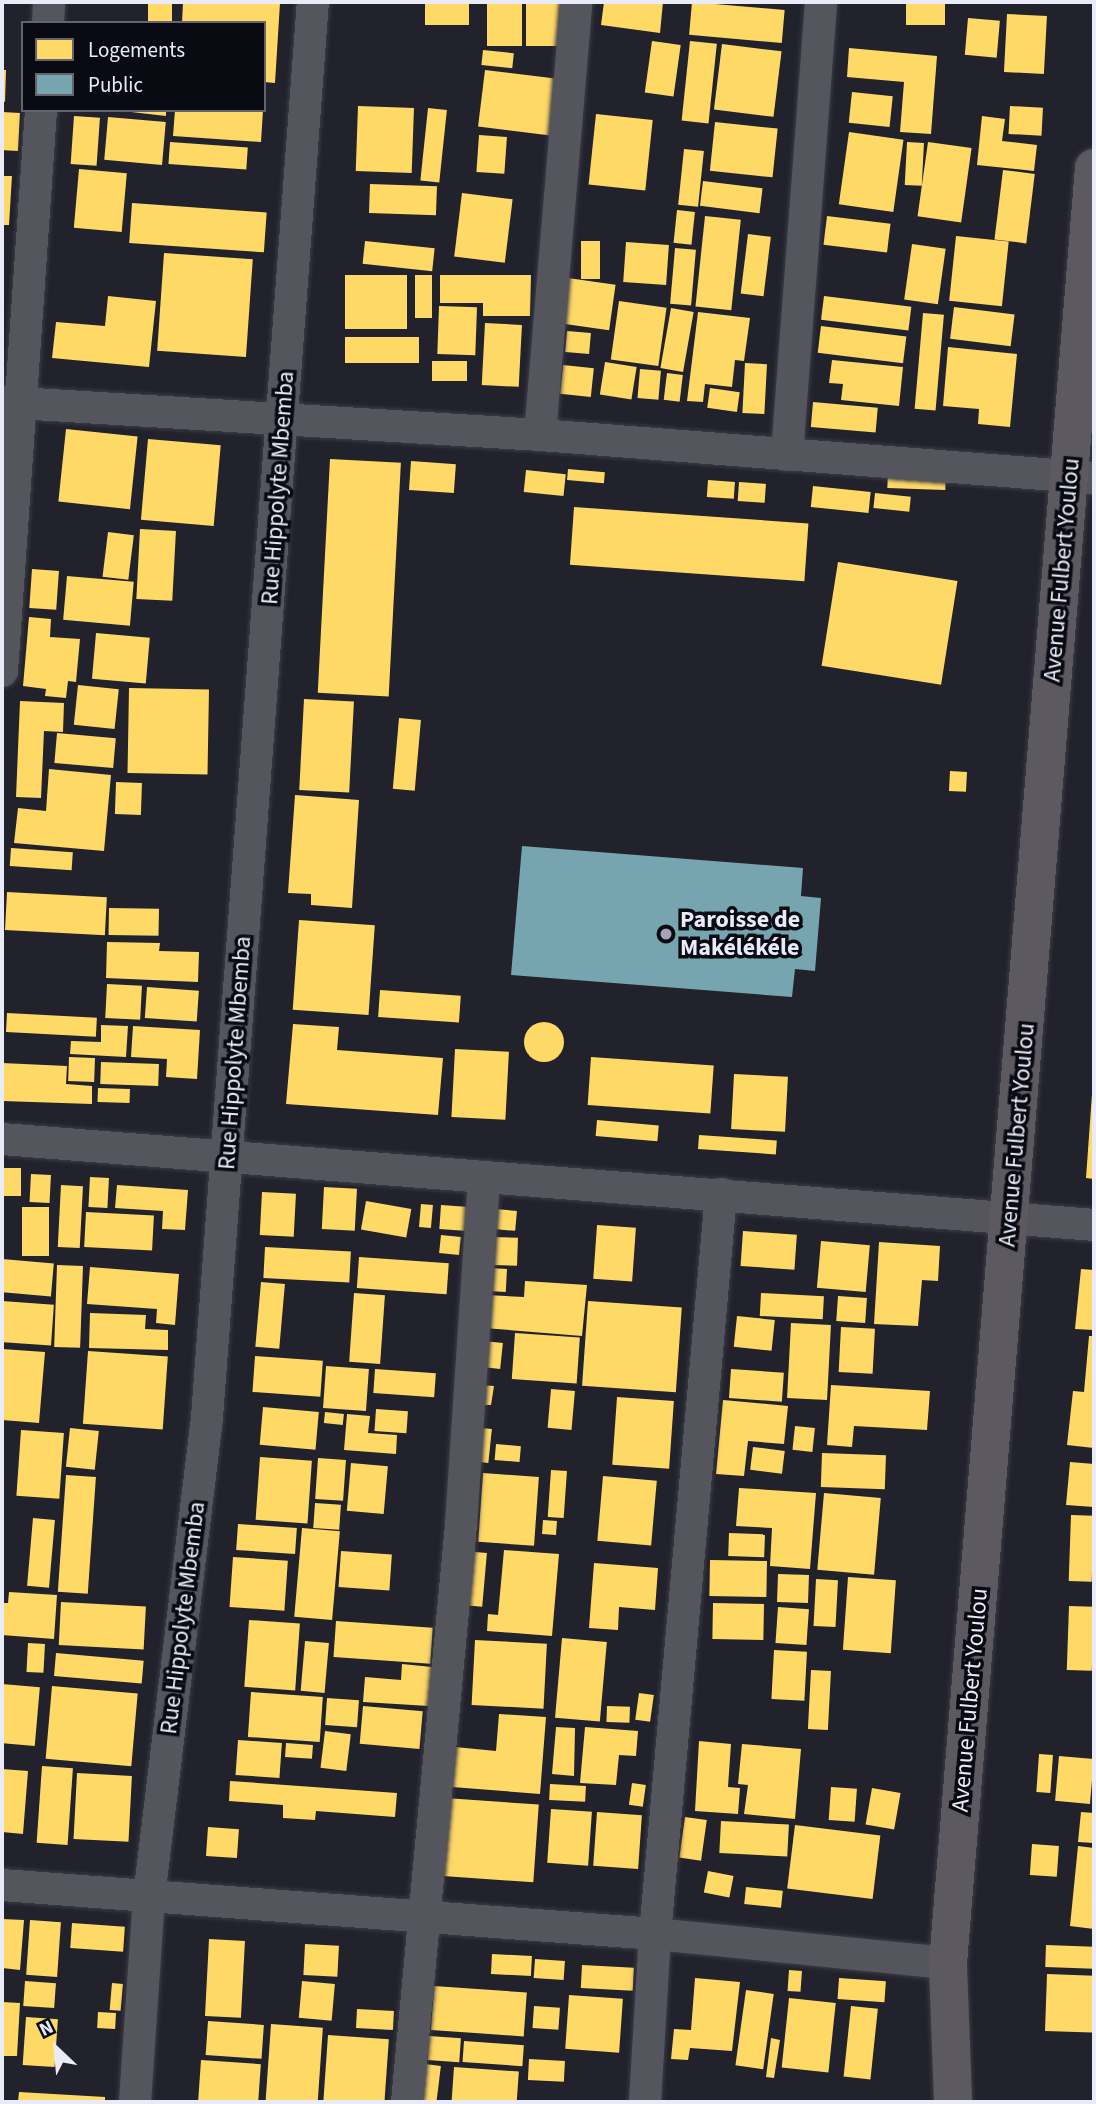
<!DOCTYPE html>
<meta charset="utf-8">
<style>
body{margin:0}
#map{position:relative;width:1096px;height:2104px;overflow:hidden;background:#21222c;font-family:"Source Sans 3",sans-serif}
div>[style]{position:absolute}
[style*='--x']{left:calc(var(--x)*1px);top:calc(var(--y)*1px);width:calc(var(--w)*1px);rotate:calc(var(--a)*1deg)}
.homes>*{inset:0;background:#ffd966;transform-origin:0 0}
.round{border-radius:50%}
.public>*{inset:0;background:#76a5af}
.roads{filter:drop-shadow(0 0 2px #3c3c45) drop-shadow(0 0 2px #3c3c45)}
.minor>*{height:32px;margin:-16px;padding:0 16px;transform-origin:16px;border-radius:16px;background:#55565d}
.secondary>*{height:38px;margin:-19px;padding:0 19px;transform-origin:19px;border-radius:19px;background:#5c5a60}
.dots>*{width:19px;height:19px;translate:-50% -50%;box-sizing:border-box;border:4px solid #090a12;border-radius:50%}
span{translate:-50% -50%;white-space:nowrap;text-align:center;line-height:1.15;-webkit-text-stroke:7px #090a12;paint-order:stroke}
.street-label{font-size:24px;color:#e9ebf8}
.poi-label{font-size:24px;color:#e9ebf8;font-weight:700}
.left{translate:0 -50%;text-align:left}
.frame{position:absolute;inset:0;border:4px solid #e9ebf8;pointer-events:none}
.legend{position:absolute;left:21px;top:21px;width:245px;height:91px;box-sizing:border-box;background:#090a12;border:2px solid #63646e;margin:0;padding:9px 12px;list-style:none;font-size:21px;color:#e9ebf8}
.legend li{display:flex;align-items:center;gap:14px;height:35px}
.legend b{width:35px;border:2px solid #63646e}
.north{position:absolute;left:21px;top:2013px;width:70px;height:70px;-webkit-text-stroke:5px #090a12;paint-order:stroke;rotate:334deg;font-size:19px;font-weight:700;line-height:28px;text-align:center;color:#e9ebf8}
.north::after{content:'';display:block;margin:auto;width:24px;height:32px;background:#e9ebf8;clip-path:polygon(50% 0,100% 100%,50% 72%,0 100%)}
</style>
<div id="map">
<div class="homes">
<div style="left:148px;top:2px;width:24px;height:21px"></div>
<div style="clip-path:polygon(183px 2px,280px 3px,275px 83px,264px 82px,264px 23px,182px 23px)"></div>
<div style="left:425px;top:2px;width:44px;height:23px"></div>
<div style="left:487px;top:2px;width:35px;height:44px"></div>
<div style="left:526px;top:2px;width:44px;height:44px"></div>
<div style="clip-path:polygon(604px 2px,663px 2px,660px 33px,601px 25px)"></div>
<div style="left:692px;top:2px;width:93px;height:33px;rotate:5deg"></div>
<div style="left:906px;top:2px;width:39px;height:23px"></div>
<div style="left:1007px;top:14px;width:40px;height:58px;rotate:3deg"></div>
<div style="left:968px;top:18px;width:32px;height:37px;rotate:5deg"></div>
<div style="left:652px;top:41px;width:29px;height:52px;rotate:8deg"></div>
<div style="left:690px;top:41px;width:27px;height:80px;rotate:6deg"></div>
<div style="left:722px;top:44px;width:60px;height:66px;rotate:7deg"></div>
<div style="clip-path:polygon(849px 48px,937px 56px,931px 134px,900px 132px,904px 82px,847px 77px)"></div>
<div style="left:483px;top:50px;width:31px;height:15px;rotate:6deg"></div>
<div style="clip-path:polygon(2px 70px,6px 70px,5px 102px,2px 101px)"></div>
<div style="left:485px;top:70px;width:81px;height:57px;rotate:7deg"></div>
<div style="left:852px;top:92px;width:41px;height:31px;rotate:6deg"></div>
<div style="left:358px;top:106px;width:56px;height:65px;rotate:2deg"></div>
<div style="left:1010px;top:106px;width:33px;height:28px;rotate:3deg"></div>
<div style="left:428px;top:108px;width:19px;height:73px;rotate:6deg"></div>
<div style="clip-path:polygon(114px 110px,166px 110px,166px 116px)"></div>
<div style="clip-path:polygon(175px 110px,263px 110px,261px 142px,173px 136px)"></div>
<div style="left:2px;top:112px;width:18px;height:38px;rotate:3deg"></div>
<div style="left:596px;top:114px;width:57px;height:71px;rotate:6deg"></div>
<div style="left:74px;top:116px;width:26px;height:48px;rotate:4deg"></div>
<div style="clip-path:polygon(982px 116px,1005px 119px,1002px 141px,1037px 145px,1034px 171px,977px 165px)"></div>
<div style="left:108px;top:117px;width:58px;height:43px;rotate:5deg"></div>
<div style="left:715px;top:122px;width:63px;height:49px;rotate:6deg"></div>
<div style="left:849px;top:132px;width:55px;height:73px;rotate:8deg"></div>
<div style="left:479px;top:135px;width:28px;height:37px;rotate:4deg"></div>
<div style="left:170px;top:142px;width:78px;height:22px;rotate:4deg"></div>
<div style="left:907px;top:142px;width:17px;height:43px;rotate:3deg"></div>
<div style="left:928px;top:142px;width:44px;height:75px;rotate:8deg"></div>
<div style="left:684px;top:149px;width:20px;height:56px;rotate:6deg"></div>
<div style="left:79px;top:169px;width:48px;height:59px;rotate:5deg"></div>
<div style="left:1003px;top:170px;width:32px;height:70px;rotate:7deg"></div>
<div style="clip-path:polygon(2px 176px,12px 176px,9px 225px,2px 225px)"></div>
<div style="left:703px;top:181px;width:60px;height:25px;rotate:7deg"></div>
<div style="left:370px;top:184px;width:67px;height:29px;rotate:2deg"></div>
<div style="left:462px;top:193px;width:51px;height:64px;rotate:7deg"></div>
<div style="left:132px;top:203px;width:135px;height:40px;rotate:4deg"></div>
<div style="left:677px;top:210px;width:18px;height:33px;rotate:6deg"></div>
<div style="left:705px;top:216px;width:36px;height:91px;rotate:6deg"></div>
<div style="left:827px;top:216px;width:64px;height:29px;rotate:7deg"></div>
<div style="left:748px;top:234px;width:23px;height:60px;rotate:7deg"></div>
<div style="left:956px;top:236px;width:53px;height:65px;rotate:6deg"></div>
<div style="left:365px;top:241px;width:70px;height:23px;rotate:6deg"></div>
<div style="left:581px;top:241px;width:19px;height:38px"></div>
<div style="left:626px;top:242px;width:43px;height:40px;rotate:4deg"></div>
<div style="left:912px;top:244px;width:34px;height:56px;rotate:8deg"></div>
<div style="left:675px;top:248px;width:21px;height:56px;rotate:5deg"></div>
<div style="left:164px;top:253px;width:89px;height:98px;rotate:4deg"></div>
<div style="left:345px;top:275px;width:62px;height:54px"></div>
<div style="left:415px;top:275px;width:17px;height:43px"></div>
<div style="clip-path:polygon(440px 275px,531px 275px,530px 316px,483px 316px,483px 303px,440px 303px)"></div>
<div style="left:568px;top:278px;width:48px;height:46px;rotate:8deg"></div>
<div style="clip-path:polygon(108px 296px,156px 301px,149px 367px,52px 358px,56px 322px,105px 326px)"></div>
<div style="left:824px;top:296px;width:88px;height:24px;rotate:7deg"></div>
<div style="left:619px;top:301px;width:48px;height:59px;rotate:8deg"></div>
<div style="left:439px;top:306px;width:38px;height:48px;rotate:2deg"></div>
<div style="left:954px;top:307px;width:61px;height:32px;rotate:7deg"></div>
<div style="left:671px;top:308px;width:23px;height:61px;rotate:10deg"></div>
<div style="clip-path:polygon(698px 312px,750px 318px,744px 361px,735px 360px,732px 387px,705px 384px,703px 402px,687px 401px)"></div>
<div style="left:923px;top:313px;width:21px;height:96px;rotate:5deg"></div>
<div style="left:485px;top:323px;width:37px;height:62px;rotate:3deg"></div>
<div style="left:821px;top:326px;width:86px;height:27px;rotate:7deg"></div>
<div style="left:567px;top:331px;width:24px;height:21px;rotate:5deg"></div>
<div style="left:345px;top:337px;width:74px;height:26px"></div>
<div style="clip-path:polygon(948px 347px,1017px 354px,1010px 427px,978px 424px,979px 409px,943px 406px)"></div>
<div style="clip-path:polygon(832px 360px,903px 367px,899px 406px,841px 400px,843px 384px,829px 383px)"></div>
<div style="left:432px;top:361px;width:35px;height:20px"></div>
<div style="left:605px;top:362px;width:32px;height:33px;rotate:9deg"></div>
<div style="left:745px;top:363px;width:22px;height:50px;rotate:3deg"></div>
<div style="left:563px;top:365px;width:31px;height:29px;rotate:6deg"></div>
<div style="left:640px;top:369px;width:21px;height:29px;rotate:5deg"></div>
<div style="left:667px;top:373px;width:16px;height:27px;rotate:7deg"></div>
<div style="left:710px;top:388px;width:30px;height:20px;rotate:8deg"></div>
<div style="left:813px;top:402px;width:65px;height:25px;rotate:5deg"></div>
<div style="left:66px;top:429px;width:72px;height:73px;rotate:6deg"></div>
<div style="left:148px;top:439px;width:73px;height:81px;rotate:5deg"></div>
<div style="left:330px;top:459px;width:71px;height:234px;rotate:3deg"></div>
<div style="left:411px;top:461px;width:45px;height:29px;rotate:4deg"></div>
<div style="left:568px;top:469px;width:37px;height:11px;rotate:5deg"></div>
<div style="left:888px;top:469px;width:58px;height:19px;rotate:2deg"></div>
<div style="left:526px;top:470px;width:40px;height:22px;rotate:6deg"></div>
<div style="left:708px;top:480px;width:27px;height:17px;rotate:4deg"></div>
<div style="left:739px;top:482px;width:27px;height:19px;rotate:4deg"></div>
<div style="left:813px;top:486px;width:58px;height:21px;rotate:6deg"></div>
<div style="left:875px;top:493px;width:36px;height:15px;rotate:6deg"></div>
<div style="left:574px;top:507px;width:235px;height:58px;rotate:4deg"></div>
<div style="left:140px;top:529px;width:36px;height:70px;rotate:3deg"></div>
<div style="left:108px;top:532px;width:26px;height:45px;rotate:7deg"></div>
<div style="left:838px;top:562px;width:121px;height:105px;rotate:9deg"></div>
<div style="left:32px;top:569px;width:27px;height:39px;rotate:4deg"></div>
<div style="left:67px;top:576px;width:67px;height:44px;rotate:5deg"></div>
<div style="clip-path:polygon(29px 617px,51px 619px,50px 637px,80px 639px,76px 682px,68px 681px,66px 698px,45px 696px,46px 689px,23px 686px)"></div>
<div style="left:96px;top:633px;width:54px;height:46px;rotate:5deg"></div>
<div style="left:78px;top:685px;width:41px;height:40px;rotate:6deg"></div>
<div style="left:129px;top:688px;width:80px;height:85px;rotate:1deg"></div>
<div style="left:304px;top:699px;width:50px;height:91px;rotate:3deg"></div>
<div style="clip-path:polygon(20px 701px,64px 703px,63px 732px,44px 731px,41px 798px,16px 797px)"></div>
<div style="left:399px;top:718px;width:22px;height:71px;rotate:5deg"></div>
<div style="left:57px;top:733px;width:59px;height:30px;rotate:5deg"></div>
<div style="clip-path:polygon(49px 769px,111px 775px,104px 851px,14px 843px,18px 808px,46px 811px)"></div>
<div style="left:950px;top:771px;width:17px;height:20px;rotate:3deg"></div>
<div style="left:116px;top:782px;width:26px;height:32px;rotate:2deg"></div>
<div style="clip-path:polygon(295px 795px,359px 800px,352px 908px,311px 905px,311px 894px,288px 893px)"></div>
<div style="left:11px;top:848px;width:62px;height:18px;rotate:4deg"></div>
<div style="left:7px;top:892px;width:100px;height:38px;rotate:3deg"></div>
<div style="left:109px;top:908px;width:50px;height:27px;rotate:1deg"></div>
<div style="left:299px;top:920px;width:76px;height:90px;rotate:4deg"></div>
<div style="clip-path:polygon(107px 942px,160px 943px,159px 951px,199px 952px,198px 982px,106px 978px)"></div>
<div style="left:107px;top:984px;width:35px;height:34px;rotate:3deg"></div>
<div style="left:147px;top:987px;width:52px;height:31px;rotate:4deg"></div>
<div style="left:380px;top:990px;width:81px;height:27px;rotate:4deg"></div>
<div style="left:7px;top:1013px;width:90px;height:19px;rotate:3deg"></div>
<div class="round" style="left:524px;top:1022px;width:40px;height:40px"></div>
<div style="clip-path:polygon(293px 1024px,339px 1027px,337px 1050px,443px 1058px,438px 1115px,286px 1104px)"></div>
<div style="clip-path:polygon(101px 1025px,128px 1026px,126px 1057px,70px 1054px,71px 1041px,101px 1042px)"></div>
<div style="clip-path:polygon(133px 1026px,200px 1030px,197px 1079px,166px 1077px,167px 1059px,131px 1057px)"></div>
<div style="left:455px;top:1049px;width:54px;height:68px;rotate:3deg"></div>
<div style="left:69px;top:1057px;width:26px;height:24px;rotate:2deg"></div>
<div style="left:591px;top:1057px;width:123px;height:48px;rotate:4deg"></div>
<div style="left:101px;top:1062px;width:58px;height:22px;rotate:2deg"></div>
<div style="clip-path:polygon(2px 1063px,67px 1066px,66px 1084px,92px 1086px,92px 1104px,2px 1101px)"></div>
<div style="left:734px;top:1074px;width:54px;height:55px;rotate:3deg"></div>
<div style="left:98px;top:1088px;width:32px;height:14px;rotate:2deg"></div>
<div style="clip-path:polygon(1092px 1094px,1094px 1094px,1094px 1179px,1086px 1178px)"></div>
<div style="left:597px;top:1120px;width:62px;height:16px;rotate:5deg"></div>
<div style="left:699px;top:1135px;width:78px;height:14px;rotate:4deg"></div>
<div style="left:2px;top:1168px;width:19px;height:28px"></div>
<div style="left:31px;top:1174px;width:20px;height:28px;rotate:3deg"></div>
<div style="left:90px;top:1177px;width:19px;height:30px;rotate:3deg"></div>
<div style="left:61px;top:1185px;width:22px;height:62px;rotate:3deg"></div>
<div style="clip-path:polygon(117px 1185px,188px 1190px,185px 1230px,162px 1229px,163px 1211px,115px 1208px)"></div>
<div style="left:324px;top:1187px;width:33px;height:42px;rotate:3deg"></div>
<div style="left:262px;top:1192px;width:34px;height:43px;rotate:3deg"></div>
<div style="left:366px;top:1201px;width:46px;height:29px;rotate:10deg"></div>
<div style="left:421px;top:1204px;width:12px;height:23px;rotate:5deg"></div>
<div style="left:441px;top:1205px;width:28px;height:24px;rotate:4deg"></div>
<div style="left:22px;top:1207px;width:27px;height:49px"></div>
<div style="left:495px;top:1209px;width:22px;height:20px;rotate:5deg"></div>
<div style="left:86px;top:1212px;width:68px;height:35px;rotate:3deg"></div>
<div style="left:597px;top:1225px;width:39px;height:54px;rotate:4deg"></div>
<div style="left:743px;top:1231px;width:54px;height:35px;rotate:4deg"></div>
<div style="left:441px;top:1235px;width:20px;height:18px;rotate:6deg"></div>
<div style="left:494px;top:1237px;width:24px;height:28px;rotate:2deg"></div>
<div style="left:821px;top:1241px;width:49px;height:47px;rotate:5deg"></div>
<div style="clip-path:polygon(879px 1242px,940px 1246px,938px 1281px,922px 1280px,918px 1326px,874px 1324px)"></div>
<div style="left:265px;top:1247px;width:86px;height:31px;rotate:3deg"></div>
<div style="left:359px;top:1257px;width:90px;height:31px;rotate:4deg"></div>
<div style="left:2px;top:1259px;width:52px;height:33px;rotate:5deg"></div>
<div style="left:57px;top:1265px;width:26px;height:82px;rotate:2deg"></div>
<div style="clip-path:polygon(90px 1267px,179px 1274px,175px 1325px,156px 1323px,157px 1309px,87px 1304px)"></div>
<div style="left:489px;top:1268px;width:18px;height:23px;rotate:3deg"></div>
<div style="clip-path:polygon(1081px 1269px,1094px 1270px,1094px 1330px,1075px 1329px)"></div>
<div style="clip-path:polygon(525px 1281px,587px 1285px,582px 1336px,484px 1328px,487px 1295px,524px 1297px)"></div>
<div style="left:261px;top:1282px;width:24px;height:65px;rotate:5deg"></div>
<div style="left:354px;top:1293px;width:31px;height:69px;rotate:4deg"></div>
<div style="left:761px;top:1293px;width:63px;height:23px;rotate:3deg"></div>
<div style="left:838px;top:1296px;width:29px;height:25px;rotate:4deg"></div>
<div style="left:2px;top:1301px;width:52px;height:41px;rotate:4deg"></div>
<div style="left:588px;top:1301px;width:94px;height:85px;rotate:4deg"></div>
<div style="clip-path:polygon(90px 1313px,146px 1315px,145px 1329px,168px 1330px,168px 1350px,89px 1348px)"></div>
<div style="left:737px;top:1316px;width:38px;height:31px;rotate:6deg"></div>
<div style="left:791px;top:1323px;width:40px;height:75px;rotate:3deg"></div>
<div style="left:841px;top:1327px;width:34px;height:45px;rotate:3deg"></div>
<div style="left:515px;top:1333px;width:65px;height:46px;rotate:4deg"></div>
<div style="clip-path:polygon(1089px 1336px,1094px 1336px,1094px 1448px,1067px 1445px,1073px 1391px,1084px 1392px)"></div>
<div style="left:483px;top:1341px;width:20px;height:26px;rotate:6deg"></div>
<div style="clip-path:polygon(2px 1349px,45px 1352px,39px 1423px,2px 1420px)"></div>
<div style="left:88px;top:1351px;width:80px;height:73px;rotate:4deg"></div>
<div style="left:255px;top:1356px;width:68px;height:36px;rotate:4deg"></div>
<div style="left:326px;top:1366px;width:43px;height:42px;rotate:4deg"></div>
<div style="left:375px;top:1369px;width:61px;height:24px;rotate:4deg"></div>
<div style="left:731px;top:1369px;width:53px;height:29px;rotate:4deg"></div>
<div style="clip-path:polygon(481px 1385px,494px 1386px,491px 1405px,479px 1405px)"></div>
<div style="clip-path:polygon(831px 1385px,930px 1391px,927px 1430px,854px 1426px,852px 1447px,827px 1445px)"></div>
<div style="left:551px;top:1389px;width:24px;height:39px;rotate:5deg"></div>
<div style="left:617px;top:1397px;width:57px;height:68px;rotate:4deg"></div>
<div style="clip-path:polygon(723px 1400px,788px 1406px,784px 1444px,748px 1441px,744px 1476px,716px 1474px)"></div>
<div style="left:263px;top:1407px;width:56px;height:38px;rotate:5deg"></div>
<div style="left:376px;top:1409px;width:32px;height:22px;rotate:4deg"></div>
<div style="left:325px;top:1412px;width:19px;height:11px;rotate:6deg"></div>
<div style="clip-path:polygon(347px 1414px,370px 1416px,368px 1433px,397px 1435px,396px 1454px,344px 1450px)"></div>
<div style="left:795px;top:1426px;width:20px;height:24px;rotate:6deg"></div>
<div style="left:472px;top:1427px;width:20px;height:34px;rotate:6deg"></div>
<div style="left:70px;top:1428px;width:29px;height:39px;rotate:6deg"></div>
<div style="left:21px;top:1430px;width:43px;height:66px;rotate:4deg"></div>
<div style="left:496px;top:1444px;width:25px;height:16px;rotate:5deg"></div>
<div style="left:753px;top:1447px;width:32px;height:23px;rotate:7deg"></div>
<div style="left:822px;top:1453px;width:64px;height:34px;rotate:2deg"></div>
<div style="left:260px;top:1457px;width:52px;height:63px;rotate:4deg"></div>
<div style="left:318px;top:1458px;width:28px;height:41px;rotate:4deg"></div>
<div style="clip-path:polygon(1070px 1462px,1094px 1464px,1094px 1507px,1066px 1505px)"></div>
<div style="left:351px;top:1463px;width:37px;height:48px;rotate:5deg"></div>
<div style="left:551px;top:1470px;width:16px;height:47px;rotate:4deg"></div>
<div style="left:483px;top:1473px;width:56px;height:69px;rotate:4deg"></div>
<div style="left:66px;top:1475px;width:30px;height:117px;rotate:4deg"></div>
<div style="left:603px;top:1476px;width:54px;height:65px;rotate:5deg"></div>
<div style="clip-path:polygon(739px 1488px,816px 1493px,810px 1569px,770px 1566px,772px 1528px,736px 1526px)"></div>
<div style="left:824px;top:1493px;width:57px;height:77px;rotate:5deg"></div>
<div style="left:315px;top:1503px;width:26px;height:25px;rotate:4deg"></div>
<div style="left:1071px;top:1515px;width:23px;height:66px;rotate:2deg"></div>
<div style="left:33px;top:1518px;width:22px;height:68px;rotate:5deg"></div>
<div style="left:543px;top:1520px;width:14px;height:14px;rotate:4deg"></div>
<div style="left:238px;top:1524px;width:59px;height:26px;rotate:4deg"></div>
<div style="left:302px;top:1528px;width:38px;height:89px;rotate:5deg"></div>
<div style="left:729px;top:1533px;width:36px;height:23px;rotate:2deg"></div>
<div style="clip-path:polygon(504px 1550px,559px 1554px,552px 1636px,487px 1631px,488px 1614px,498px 1615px)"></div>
<div style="left:341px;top:1551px;width:51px;height:36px;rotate:4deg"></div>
<div style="left:464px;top:1551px;width:23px;height:54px;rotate:5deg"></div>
<div style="left:233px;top:1557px;width:55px;height:50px;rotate:4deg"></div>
<div style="left:710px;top:1560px;width:57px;height:36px;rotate:1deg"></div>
<div style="clip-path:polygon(594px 1563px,658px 1568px,655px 1610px,619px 1607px,618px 1630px,589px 1628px)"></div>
<div style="left:778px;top:1574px;width:31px;height:28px;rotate:2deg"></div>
<div style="left:848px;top:1577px;width:48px;height:73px;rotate:4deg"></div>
<div style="left:816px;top:1579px;width:22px;height:47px;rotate:3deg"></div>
<div style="clip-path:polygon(9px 1592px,57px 1595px,54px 1639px,2px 1635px,2px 1603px,8px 1603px)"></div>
<div style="left:61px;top:1602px;width:85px;height:43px;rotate:3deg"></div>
<div style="left:713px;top:1603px;width:51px;height:36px;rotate:1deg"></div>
<div style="left:1069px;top:1606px;width:25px;height:64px;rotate:2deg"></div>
<div style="left:778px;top:1607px;width:31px;height:36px;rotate:4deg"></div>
<div style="left:249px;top:1620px;width:51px;height:67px;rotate:4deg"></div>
<div style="left:336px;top:1621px;width:97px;height:36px;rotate:4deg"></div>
<div style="left:562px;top:1638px;width:45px;height:80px;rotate:5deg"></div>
<div style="left:475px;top:1640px;width:72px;height:65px;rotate:3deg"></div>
<div style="left:305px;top:1641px;width:24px;height:50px;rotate:5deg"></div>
<div style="left:28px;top:1643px;width:17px;height:29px;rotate:3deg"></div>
<div style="left:774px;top:1650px;width:33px;height:49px;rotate:3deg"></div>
<div style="left:56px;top:1653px;width:88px;height:23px;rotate:5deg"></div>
<div style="clip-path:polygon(402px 1664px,432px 1667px,429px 1706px,363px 1702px,365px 1677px,401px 1680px)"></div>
<div style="left:811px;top:1670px;width:20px;height:59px;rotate:3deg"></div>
<div style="left:2px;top:1684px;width:38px;height:59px;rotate:5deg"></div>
<div style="left:52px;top:1686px;width:86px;height:73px;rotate:5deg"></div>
<div style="left:251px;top:1692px;width:72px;height:45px;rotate:4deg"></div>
<div style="left:639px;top:1693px;width:15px;height:27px;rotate:8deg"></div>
<div style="left:327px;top:1698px;width:32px;height:27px;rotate:4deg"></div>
<div style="left:363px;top:1706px;width:60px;height:38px;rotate:5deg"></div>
<div style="left:607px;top:1706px;width:23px;height:16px;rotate:2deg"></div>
<div style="clip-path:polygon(499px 1714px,546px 1717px,540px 1794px,452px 1787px,455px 1747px,496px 1751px)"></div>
<div style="clip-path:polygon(556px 1727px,575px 1728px,574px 1776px,552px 1774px)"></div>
<div style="clip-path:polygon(585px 1727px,638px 1731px,636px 1756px,619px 1755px,616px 1785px,580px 1783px)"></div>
<div style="left:325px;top:1731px;width:26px;height:37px;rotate:7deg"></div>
<div style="left:238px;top:1740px;width:44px;height:35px;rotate:4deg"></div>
<div style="clip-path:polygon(699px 1741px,731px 1744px,728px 1787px,740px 1788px,738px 1814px,695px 1811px)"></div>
<div style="left:286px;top:1743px;width:27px;height:14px;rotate:4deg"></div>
<div style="clip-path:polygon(742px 1744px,801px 1749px,795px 1819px,744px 1814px,748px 1785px,738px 1784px)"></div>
<div style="left:1039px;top:1754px;width:14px;height:38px;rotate:4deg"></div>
<div style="left:1059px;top:1756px;width:35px;height:45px;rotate:5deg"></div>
<div style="left:42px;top:1766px;width:31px;height:77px;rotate:4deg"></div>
<div style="clip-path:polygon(2px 1769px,28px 1771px,23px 1834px,2px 1832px)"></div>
<div style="left:77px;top:1773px;width:55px;height:66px;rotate:3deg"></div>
<div style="clip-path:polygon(230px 1781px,397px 1793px,395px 1817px,316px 1811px,315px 1820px,283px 1818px,283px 1805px,229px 1801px)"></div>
<div style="left:632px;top:1783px;width:14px;height:22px;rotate:8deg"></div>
<div style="left:550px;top:1784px;width:36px;height:16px;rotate:3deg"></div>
<div style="left:831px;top:1787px;width:26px;height:33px;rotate:4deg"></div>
<div style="left:872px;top:1788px;width:29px;height:37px;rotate:10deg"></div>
<div style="left:445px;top:1798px;width:94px;height:78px;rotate:4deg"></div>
<div style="left:551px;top:1809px;width:41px;height:54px;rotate:4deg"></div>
<div style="left:597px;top:1812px;width:45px;height:54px;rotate:4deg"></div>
<div style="clip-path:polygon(1081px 1812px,1094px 1813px,1094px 1843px,1078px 1842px)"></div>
<div style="left:685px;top:1817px;width:22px;height:41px;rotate:8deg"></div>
<div style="left:721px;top:1821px;width:68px;height:32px;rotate:3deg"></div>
<div style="left:795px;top:1825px;width:86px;height:64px;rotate:7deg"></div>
<div style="left:208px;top:1827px;width:31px;height:29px;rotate:4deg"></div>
<div style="left:1032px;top:1844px;width:27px;height:31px;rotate:4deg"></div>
<div style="clip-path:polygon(1078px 1846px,1094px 1848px,1094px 1929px,1070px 1926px)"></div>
<div style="left:708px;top:1871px;width:26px;height:22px;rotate:11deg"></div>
<div style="left:746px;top:1887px;width:37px;height:17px;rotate:6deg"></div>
<div style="clip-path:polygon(2px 1919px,24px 1920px,20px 1970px,2px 1968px)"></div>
<div style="left:30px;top:1920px;width:31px;height:55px;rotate:4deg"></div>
<div style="left:72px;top:1923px;width:53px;height:25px;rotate:4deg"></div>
<div style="left:209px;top:1939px;width:36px;height:77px;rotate:3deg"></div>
<div style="left:305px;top:1944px;width:34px;height:31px;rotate:3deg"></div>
<div style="left:1046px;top:1945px;width:48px;height:22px;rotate:2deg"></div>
<div style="left:492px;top:1954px;width:40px;height:20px;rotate:3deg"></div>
<div style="left:535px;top:1959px;width:30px;height:19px;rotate:4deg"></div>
<div style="left:582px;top:1965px;width:52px;height:23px;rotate:3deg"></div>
<div style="left:789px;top:1970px;width:13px;height:21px;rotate:4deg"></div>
<div style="left:1047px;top:1974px;width:47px;height:57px;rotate:2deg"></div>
<div style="clip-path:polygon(695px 1978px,740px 1982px,732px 2051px,690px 2048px,688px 2060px,671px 2059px,674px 2029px,691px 2030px)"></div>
<div style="left:839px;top:1978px;width:47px;height:21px;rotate:4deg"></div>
<div style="left:25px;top:1981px;width:31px;height:25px;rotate:4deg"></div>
<div style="left:302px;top:1981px;width:33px;height:37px;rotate:5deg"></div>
<div style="left:112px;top:1983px;width:11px;height:27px;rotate:5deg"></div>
<div style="left:434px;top:1986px;width:93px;height:44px;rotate:4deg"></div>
<div style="left:746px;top:1990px;width:28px;height:76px;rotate:8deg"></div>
<div style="left:569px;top:1995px;width:54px;height:54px;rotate:4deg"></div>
<div style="left:789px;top:1998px;width:47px;height:70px;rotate:6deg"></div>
<div style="clip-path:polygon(2px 2002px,20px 2003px,17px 2056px,2px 2056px)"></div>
<div style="left:534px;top:2006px;width:26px;height:22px;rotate:4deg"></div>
<div style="left:851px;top:2006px;width:27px;height:71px;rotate:6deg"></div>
<div style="left:357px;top:2009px;width:37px;height:19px;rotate:3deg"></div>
<div style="left:98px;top:2012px;width:18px;height:16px;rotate:3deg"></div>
<div style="left:26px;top:2017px;width:32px;height:48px;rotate:4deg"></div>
<div style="left:208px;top:2021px;width:56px;height:34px;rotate:4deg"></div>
<div style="left:271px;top:2024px;width:52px;height:78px;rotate:4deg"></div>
<div style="left:328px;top:2035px;width:61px;height:67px;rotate:4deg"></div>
<div style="left:429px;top:2036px;width:32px;height:24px;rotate:4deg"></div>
<div style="clip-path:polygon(771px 2038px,780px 2040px,774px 2078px,766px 2077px)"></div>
<div style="left:464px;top:2041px;width:60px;height:21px;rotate:4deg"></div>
<div style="left:529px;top:2059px;width:36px;height:21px;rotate:3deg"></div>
<div style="left:201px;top:2060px;width:60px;height:42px;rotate:4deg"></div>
<div style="left:425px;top:2064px;width:16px;height:38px;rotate:7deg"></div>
<div style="left:454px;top:2067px;width:65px;height:35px;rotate:4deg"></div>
<div style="clip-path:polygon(19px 2092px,105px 2097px,105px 2102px,18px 2102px)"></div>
</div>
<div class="public">
<div style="clip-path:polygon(522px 846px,803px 868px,801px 896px,821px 898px,815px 971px,795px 969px,792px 997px,511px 975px)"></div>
</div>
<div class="roads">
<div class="minor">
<div style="--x:48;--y:23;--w:21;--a:-87"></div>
<div style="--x:2;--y:402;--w:539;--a:3.51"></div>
<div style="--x:540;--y:435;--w:556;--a:4.44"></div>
<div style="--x:540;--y:435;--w:434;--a:-85.2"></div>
<div style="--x:787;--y:455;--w:454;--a:-85.7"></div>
<div style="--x:2;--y:671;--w:562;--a:-86.02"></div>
<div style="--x:2;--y:1139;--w:1095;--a:4.5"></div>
<div style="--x:2;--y:1885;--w:655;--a:4.29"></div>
<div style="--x:655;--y:1934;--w:294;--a:5.7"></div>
<div style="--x:135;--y:2102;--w:205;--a:-86.1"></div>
<div style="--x:149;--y:1897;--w:483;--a:-83.1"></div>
<div style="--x:207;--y:1417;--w:1419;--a:-85.72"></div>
<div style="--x:407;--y:2102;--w:580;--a:-84.65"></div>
<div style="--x:461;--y:1525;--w:349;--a:-86.2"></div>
<div style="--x:645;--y:2102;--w:168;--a:-86.6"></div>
<div style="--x:655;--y:1934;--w:743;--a:-84.9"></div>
</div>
<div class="secondary">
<div style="--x:953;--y:2102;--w:139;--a:-92.1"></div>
<div style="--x:948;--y:1963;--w:1801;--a:-85.35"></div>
</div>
</div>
<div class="dots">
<div style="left:666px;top:934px;background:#a3a5b1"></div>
</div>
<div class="street-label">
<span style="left:278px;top:488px;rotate:-86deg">Rue Hippolyte Mbemba</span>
<span style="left:1062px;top:570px;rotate:-85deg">Avenue Fulbert Youlou</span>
<span style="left:235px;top:1053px;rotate:-86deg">Rue Hippolyte Mbemba</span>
<span style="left:1017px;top:1135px;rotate:-85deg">Avenue Fulbert Youlou</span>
<span style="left:183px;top:1618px;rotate:-83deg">Rue Hippolyte Mbemba</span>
<span style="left:970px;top:1700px;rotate:-85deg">Avenue Fulbert Youlou</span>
</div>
<div class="poi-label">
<span class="left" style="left:680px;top:934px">Paroisse de<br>Makélékéle</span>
</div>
<div class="frame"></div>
<ul class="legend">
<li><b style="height:19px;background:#ffd966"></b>Logements</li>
<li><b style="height:19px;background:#76a5af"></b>Public</li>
</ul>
<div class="north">N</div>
</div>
